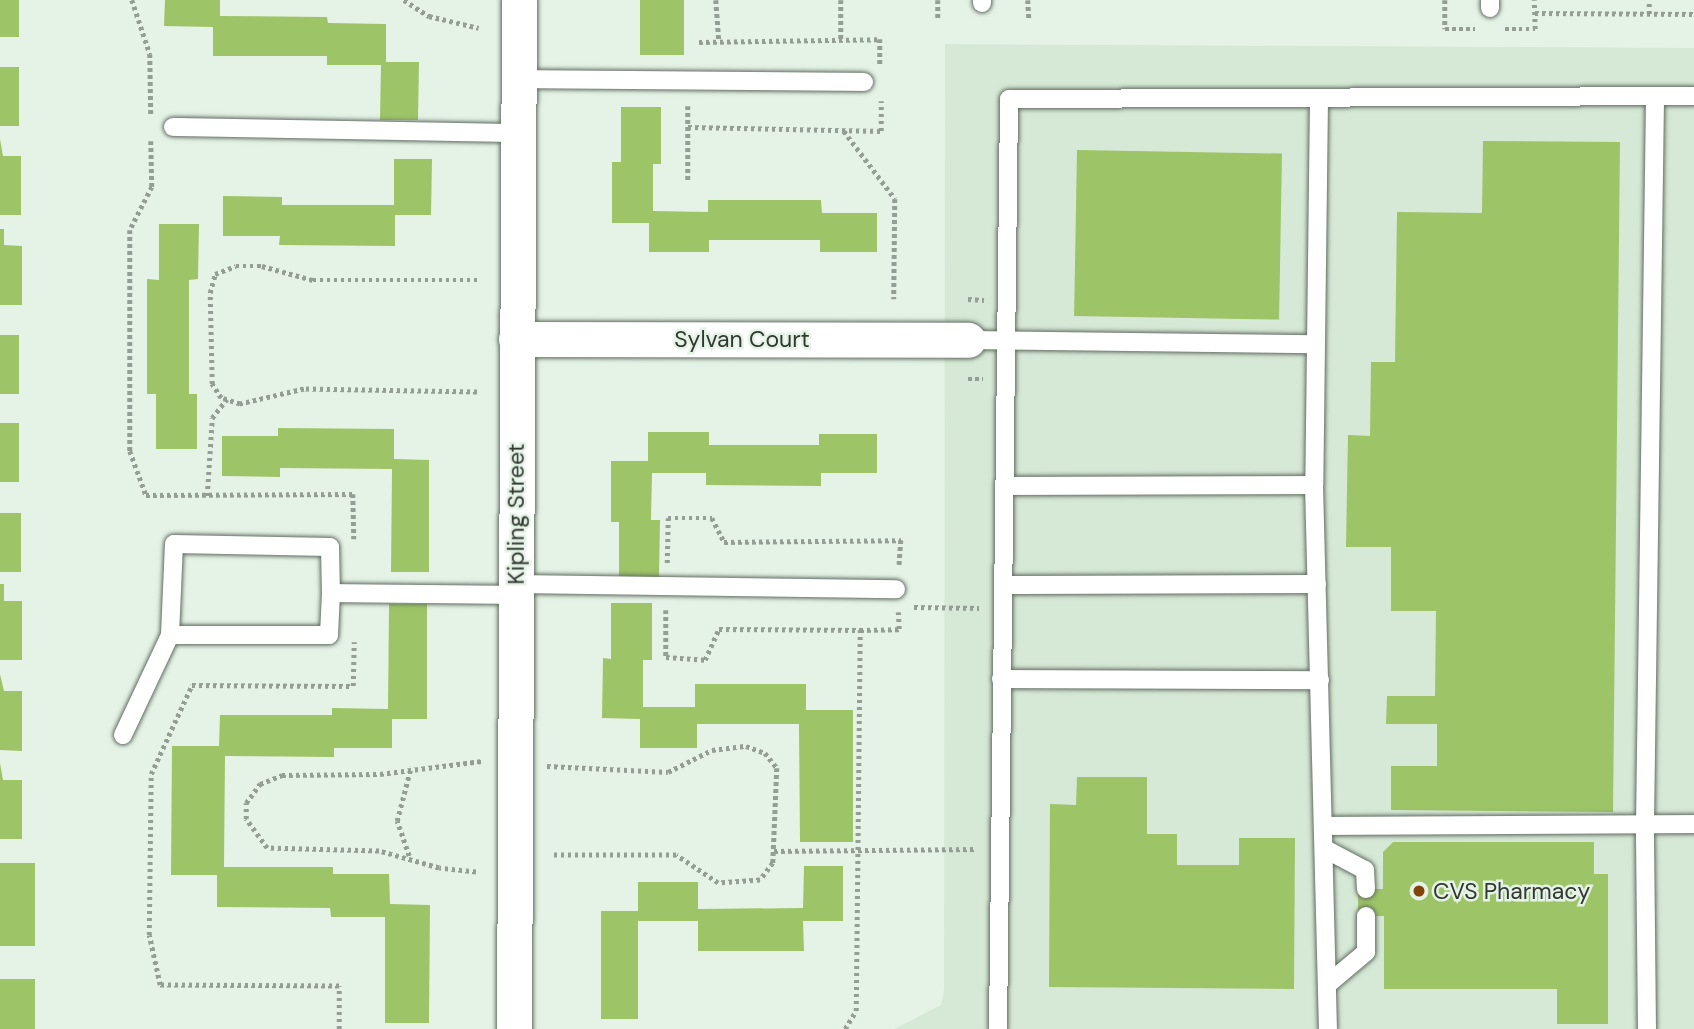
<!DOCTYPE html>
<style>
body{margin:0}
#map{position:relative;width:1694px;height:1029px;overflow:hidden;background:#e5f3e6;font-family:"DM Sans",sans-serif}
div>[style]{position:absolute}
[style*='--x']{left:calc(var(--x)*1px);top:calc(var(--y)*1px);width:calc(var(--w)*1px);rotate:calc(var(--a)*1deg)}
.built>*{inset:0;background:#d6e8d6}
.building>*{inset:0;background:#9dc467;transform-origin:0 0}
.path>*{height:4.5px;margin-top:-2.25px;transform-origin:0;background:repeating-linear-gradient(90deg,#949e95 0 3.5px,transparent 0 7px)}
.roads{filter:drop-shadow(0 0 2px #616d62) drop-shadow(0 0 2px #616d62)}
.service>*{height:18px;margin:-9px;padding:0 9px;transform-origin:9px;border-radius:9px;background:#fff}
.minor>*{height:35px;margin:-17.5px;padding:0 17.5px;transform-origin:17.5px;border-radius:17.5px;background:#fff}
.dots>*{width:19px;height:19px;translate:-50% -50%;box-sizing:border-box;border:4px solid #e5f3e6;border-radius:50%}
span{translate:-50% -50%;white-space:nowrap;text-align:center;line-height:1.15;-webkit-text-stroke:5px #e5f3e6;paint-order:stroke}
.street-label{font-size:23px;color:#333833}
.poi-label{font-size:23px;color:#333833}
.left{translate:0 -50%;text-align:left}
</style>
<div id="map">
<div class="built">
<div style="clip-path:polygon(945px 44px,1694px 48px,1694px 1029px,894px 1029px,941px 1005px,944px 990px)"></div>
</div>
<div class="building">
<div style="left:0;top:0;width:19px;height:37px"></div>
<div style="clip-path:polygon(165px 0,220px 0,220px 16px,327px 17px,328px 23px,386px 24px,386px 62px,419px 62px,418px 120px,380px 120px,381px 65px,327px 65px,327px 56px,213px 56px,213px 27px,164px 26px)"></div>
<div style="left:640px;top:0;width:44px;height:55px"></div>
<div style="left:0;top:67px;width:19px;height:59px"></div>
<div style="clip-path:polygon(621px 107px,661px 107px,661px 164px,653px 164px,653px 211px,708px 212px,708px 200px,821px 200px,822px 213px,877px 213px,877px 252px,820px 252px,820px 240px,709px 240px,709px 252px,649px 252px,649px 223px,612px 223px,612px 162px,621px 162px)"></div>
<div style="clip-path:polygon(0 139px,3px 156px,21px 156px,21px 215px,0 215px)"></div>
<div style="clip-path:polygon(1483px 141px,1620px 142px,1613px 812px,1391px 810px,1391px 766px,1437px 766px,1437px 724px,1386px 724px,1387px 696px,1435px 696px,1436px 611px,1391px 611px,1391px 547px,1346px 547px,1348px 435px,1370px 436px,1371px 362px,1395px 362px,1397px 212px,1482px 213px)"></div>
<div style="left:1077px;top:150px;width:205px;height:166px;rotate:1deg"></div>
<div style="clip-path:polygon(394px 159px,432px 159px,431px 215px,395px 215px,395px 246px,279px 245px,280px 236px,223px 236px,223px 196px,282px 197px,282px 205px,394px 205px)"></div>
<div style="clip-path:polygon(159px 224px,199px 224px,198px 279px,189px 280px,189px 394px,197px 394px,197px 449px,156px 449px,156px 394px,147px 394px,147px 279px,159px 280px)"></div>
<div style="clip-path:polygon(0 229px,4px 229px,4px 245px,22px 246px,22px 305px,0 305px)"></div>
<div style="left:0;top:335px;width:19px;height:59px"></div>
<div style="left:0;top:423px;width:19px;height:59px"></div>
<div style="clip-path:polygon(278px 428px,394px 429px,394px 459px,429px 460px,429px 572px,391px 572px,392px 469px,280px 468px,280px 477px,222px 476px,222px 436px,278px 436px)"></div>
<div style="clip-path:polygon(648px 432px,709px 432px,709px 445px,819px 445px,819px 434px,877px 434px,877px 473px,821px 473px,821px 486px,706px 485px,706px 473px,652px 473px,651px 520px,660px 520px,659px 577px,619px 577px,619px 522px,611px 522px,611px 461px,648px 461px)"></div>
<div style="left:0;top:513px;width:21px;height:59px"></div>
<div style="clip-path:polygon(0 584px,4px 584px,4px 601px,22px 601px,22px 660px,0 660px)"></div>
<div style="clip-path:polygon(611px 603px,652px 603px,652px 660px,643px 660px,643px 707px,695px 707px,695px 684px,806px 684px,806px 710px,853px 710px,853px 842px,800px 842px,799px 724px,697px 724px,697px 748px,640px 748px,640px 719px,602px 718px,603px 658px,611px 659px)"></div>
<div style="clip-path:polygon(389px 604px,427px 604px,427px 719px,392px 719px,392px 748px,334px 748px,334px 757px,225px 756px,224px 867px,333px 867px,333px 874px,389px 874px,390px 904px,430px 905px,429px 1023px,385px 1023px,385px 917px,331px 917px,330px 908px,217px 907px,217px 875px,171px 875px,172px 746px,219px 746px,220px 715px,332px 715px,332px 708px,388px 709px)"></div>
<div style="clip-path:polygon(0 674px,4px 691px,22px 691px,22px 751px,0 750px)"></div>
<div style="clip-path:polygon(0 763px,3px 780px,22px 780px,22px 839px,0 839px)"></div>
<div style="clip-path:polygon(1077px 777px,1147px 777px,1147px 834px,1177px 834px,1177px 865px,1239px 865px,1239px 838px,1295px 838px,1294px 989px,1049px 987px,1050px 804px,1076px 805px)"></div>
<div style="clip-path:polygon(1393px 842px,1594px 842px,1594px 874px,1608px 874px,1608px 1024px,1557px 1024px,1557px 989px,1384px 989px,1384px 916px,1358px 916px,1358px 889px,1383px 889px,1383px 852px)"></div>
<div style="left:0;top:863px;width:35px;height:83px"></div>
<div style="clip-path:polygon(804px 866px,843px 866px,843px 921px,803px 921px,804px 951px,698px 951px,698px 921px,638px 921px,638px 1019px,601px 1019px,601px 911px,638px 911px,638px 882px,698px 882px,698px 909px,803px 908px)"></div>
<div style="left:0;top:979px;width:35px;height:50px"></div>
</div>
<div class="path">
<div style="--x:132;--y:0;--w:57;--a:71.6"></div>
<div style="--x:150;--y:54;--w:61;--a:89.1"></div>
<div style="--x:404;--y:0;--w:30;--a:33"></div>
<div style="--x:429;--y:16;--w:51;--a:13.5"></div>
<div style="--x:716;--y:0;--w:41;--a:85.8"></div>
<div style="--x:841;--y:0;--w:39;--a:90"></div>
<div style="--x:938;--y:0;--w:20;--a:90"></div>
<div style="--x:1028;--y:0;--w:19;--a:87"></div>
<div style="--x:1445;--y:0;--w:29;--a:90"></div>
<div style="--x:1445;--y:29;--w:30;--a:0"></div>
<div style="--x:1535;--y:13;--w:159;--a:0.4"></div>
<div style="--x:1649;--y:14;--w:14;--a:-90"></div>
<div style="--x:1505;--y:29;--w:30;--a:0"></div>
<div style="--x:1535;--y:29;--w:29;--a:-92"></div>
<div style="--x:699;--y:42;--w:181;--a:-0.9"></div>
<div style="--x:880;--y:39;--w:25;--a:90"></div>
<div style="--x:688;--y:106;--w:75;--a:90"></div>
<div style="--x:688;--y:127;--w:193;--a:1.2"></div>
<div style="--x:881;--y:131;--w:30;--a:-90"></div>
<div style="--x:844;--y:131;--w:85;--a:53.1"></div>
<div style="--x:895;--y:199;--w:100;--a:90.6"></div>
<div style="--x:151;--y:141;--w:46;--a:88.8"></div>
<div style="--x:152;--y:187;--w:48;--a:117.1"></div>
<div style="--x:130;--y:230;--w:221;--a:90"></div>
<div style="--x:130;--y:451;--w:47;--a:70"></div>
<div style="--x:146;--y:495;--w:207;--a:-0.3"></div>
<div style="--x:353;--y:494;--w:45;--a:88.7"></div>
<div style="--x:968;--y:299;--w:16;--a:4"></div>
<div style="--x:968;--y:379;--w:15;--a:0"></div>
<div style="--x:477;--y:392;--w:173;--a:-179"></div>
<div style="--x:304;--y:389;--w:66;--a:166.8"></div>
<div style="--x:240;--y:404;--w:20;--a:-162"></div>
<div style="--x:221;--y:398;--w:17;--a:-123"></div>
<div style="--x:212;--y:384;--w:91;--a:-91.3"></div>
<div style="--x:210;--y:293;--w:20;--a:-75"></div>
<div style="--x:215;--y:274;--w:22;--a:-21"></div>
<div style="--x:236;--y:266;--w:26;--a:0"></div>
<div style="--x:262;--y:266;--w:53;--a:15.4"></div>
<div style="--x:313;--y:280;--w:164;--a:0"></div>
<div style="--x:207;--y:496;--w:78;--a:-86.3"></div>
<div style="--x:212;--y:418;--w:24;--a:-52"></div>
<div style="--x:667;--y:563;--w:45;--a:-88.7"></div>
<div style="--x:668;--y:518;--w:44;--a:0"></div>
<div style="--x:712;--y:518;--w:27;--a:63"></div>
<div style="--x:724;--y:542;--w:177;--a:-0.6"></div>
<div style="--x:901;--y:540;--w:27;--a:94"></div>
<div style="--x:914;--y:607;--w:65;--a:0.9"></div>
<div style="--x:666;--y:610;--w:47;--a:90"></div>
<div style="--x:666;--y:657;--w:39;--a:4"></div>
<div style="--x:705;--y:660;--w:34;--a:-66"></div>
<div style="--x:719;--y:629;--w:141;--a:0.4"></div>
<div style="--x:547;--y:766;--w:121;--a:2.8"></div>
<div style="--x:668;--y:772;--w:49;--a:-26.6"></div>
<div style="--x:712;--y:750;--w:34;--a:-7"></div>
<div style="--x:746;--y:746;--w:20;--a:20"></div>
<div style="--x:765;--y:753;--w:19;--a:51"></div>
<div style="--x:777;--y:768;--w:95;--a:92.4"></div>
<div style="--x:773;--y:863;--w:21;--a:127"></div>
<div style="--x:760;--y:880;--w:42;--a:175.9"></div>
<div style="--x:718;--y:883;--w:50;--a:-146.3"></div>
<div style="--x:676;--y:855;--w:122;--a:180"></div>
<div style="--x:774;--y:851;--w:202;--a:-0.6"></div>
<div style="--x:409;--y:856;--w:37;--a:-109"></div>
<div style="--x:397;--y:821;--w:56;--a:-75.5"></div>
<div style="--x:476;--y:872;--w:37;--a:-174"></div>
<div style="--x:439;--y:868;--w:62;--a:-164.2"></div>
<div style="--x:379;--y:851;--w:112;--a:-178.5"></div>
<div style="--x:267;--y:848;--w:36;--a:-126"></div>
<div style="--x:246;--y:819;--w:16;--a:-90"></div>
<div style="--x:246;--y:803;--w:24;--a:-54"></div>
<div style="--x:260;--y:784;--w:24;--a:-22"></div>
<div style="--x:282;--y:775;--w:98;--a:-0.6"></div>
<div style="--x:380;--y:774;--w:103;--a:-7.3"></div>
<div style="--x:339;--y:1029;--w:43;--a:-90"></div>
<div style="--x:339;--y:986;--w:179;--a:-179.7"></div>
<div style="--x:160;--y:985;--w:51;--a:-102.4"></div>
<div style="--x:149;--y:935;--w:161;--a:-89.3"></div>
<div style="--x:151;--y:774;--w:98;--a:-65.3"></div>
<div style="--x:192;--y:685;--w:161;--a:0.4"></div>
<div style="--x:353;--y:686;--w:44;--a:-88.7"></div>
<div style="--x:845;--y:1029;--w:21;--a:-59"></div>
<div style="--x:856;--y:1011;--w:381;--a:-89.4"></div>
<div style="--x:860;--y:630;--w:39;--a:-1"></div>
<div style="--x:899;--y:629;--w:17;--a:-93"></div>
</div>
<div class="roads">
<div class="service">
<div style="--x:982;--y:0;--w:3;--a:90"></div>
<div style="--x:1490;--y:0;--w:8;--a:90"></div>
<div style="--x:517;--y:79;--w:347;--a:0.5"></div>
<div style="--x:1319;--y:99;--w:386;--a:90.7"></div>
<div style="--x:1314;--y:485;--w:544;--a:88.53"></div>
<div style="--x:173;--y:127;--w:344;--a:1"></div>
<div style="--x:968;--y:340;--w:347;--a:0.7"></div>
<div style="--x:1004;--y:486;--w:310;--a:-0.2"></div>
<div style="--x:516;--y:584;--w:380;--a:0.8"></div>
<div style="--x:1003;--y:585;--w:314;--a:-0.2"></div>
<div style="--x:170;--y:635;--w:91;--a:-87.5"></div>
<div style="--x:174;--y:544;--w:156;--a:1.1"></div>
<div style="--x:330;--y:547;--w:46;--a:88.8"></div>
<div style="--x:1001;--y:679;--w:319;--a:0.2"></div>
<div style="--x:123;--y:735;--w:110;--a:-64.8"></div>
<div style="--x:170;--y:635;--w:159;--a:0"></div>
<div style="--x:329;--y:635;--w:42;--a:-87.3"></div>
<div style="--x:331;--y:593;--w:185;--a:0.6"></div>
<div style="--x:1325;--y:826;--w:369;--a:-0.3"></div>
<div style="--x:1325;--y:849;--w:45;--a:27.7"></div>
<div style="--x:1365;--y:870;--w:19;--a:87"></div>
<div style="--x:1328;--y:984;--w:50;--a:-40.1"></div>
<div style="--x:1366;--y:952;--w:36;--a:-90"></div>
<div style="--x:998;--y:1029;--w:930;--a:-89.32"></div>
<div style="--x:1009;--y:99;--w:685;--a:-0.25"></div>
<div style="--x:1647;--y:1029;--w:205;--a:-90.6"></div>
<div style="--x:1645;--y:824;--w:728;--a:-89.21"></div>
</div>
<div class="minor">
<div style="--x:516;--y:339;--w:452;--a:0.1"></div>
<div style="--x:514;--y:1029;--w:1029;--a:-89.72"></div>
</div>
</div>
<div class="dots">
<div style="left:1419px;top:891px;background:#834409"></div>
</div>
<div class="street-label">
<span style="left:742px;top:339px">Sylvan Court</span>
<span style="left:516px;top:514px;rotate:-90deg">Kipling Street</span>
</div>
<div class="poi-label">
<span class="left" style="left:1433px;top:891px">CVS Pharmacy</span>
</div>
</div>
